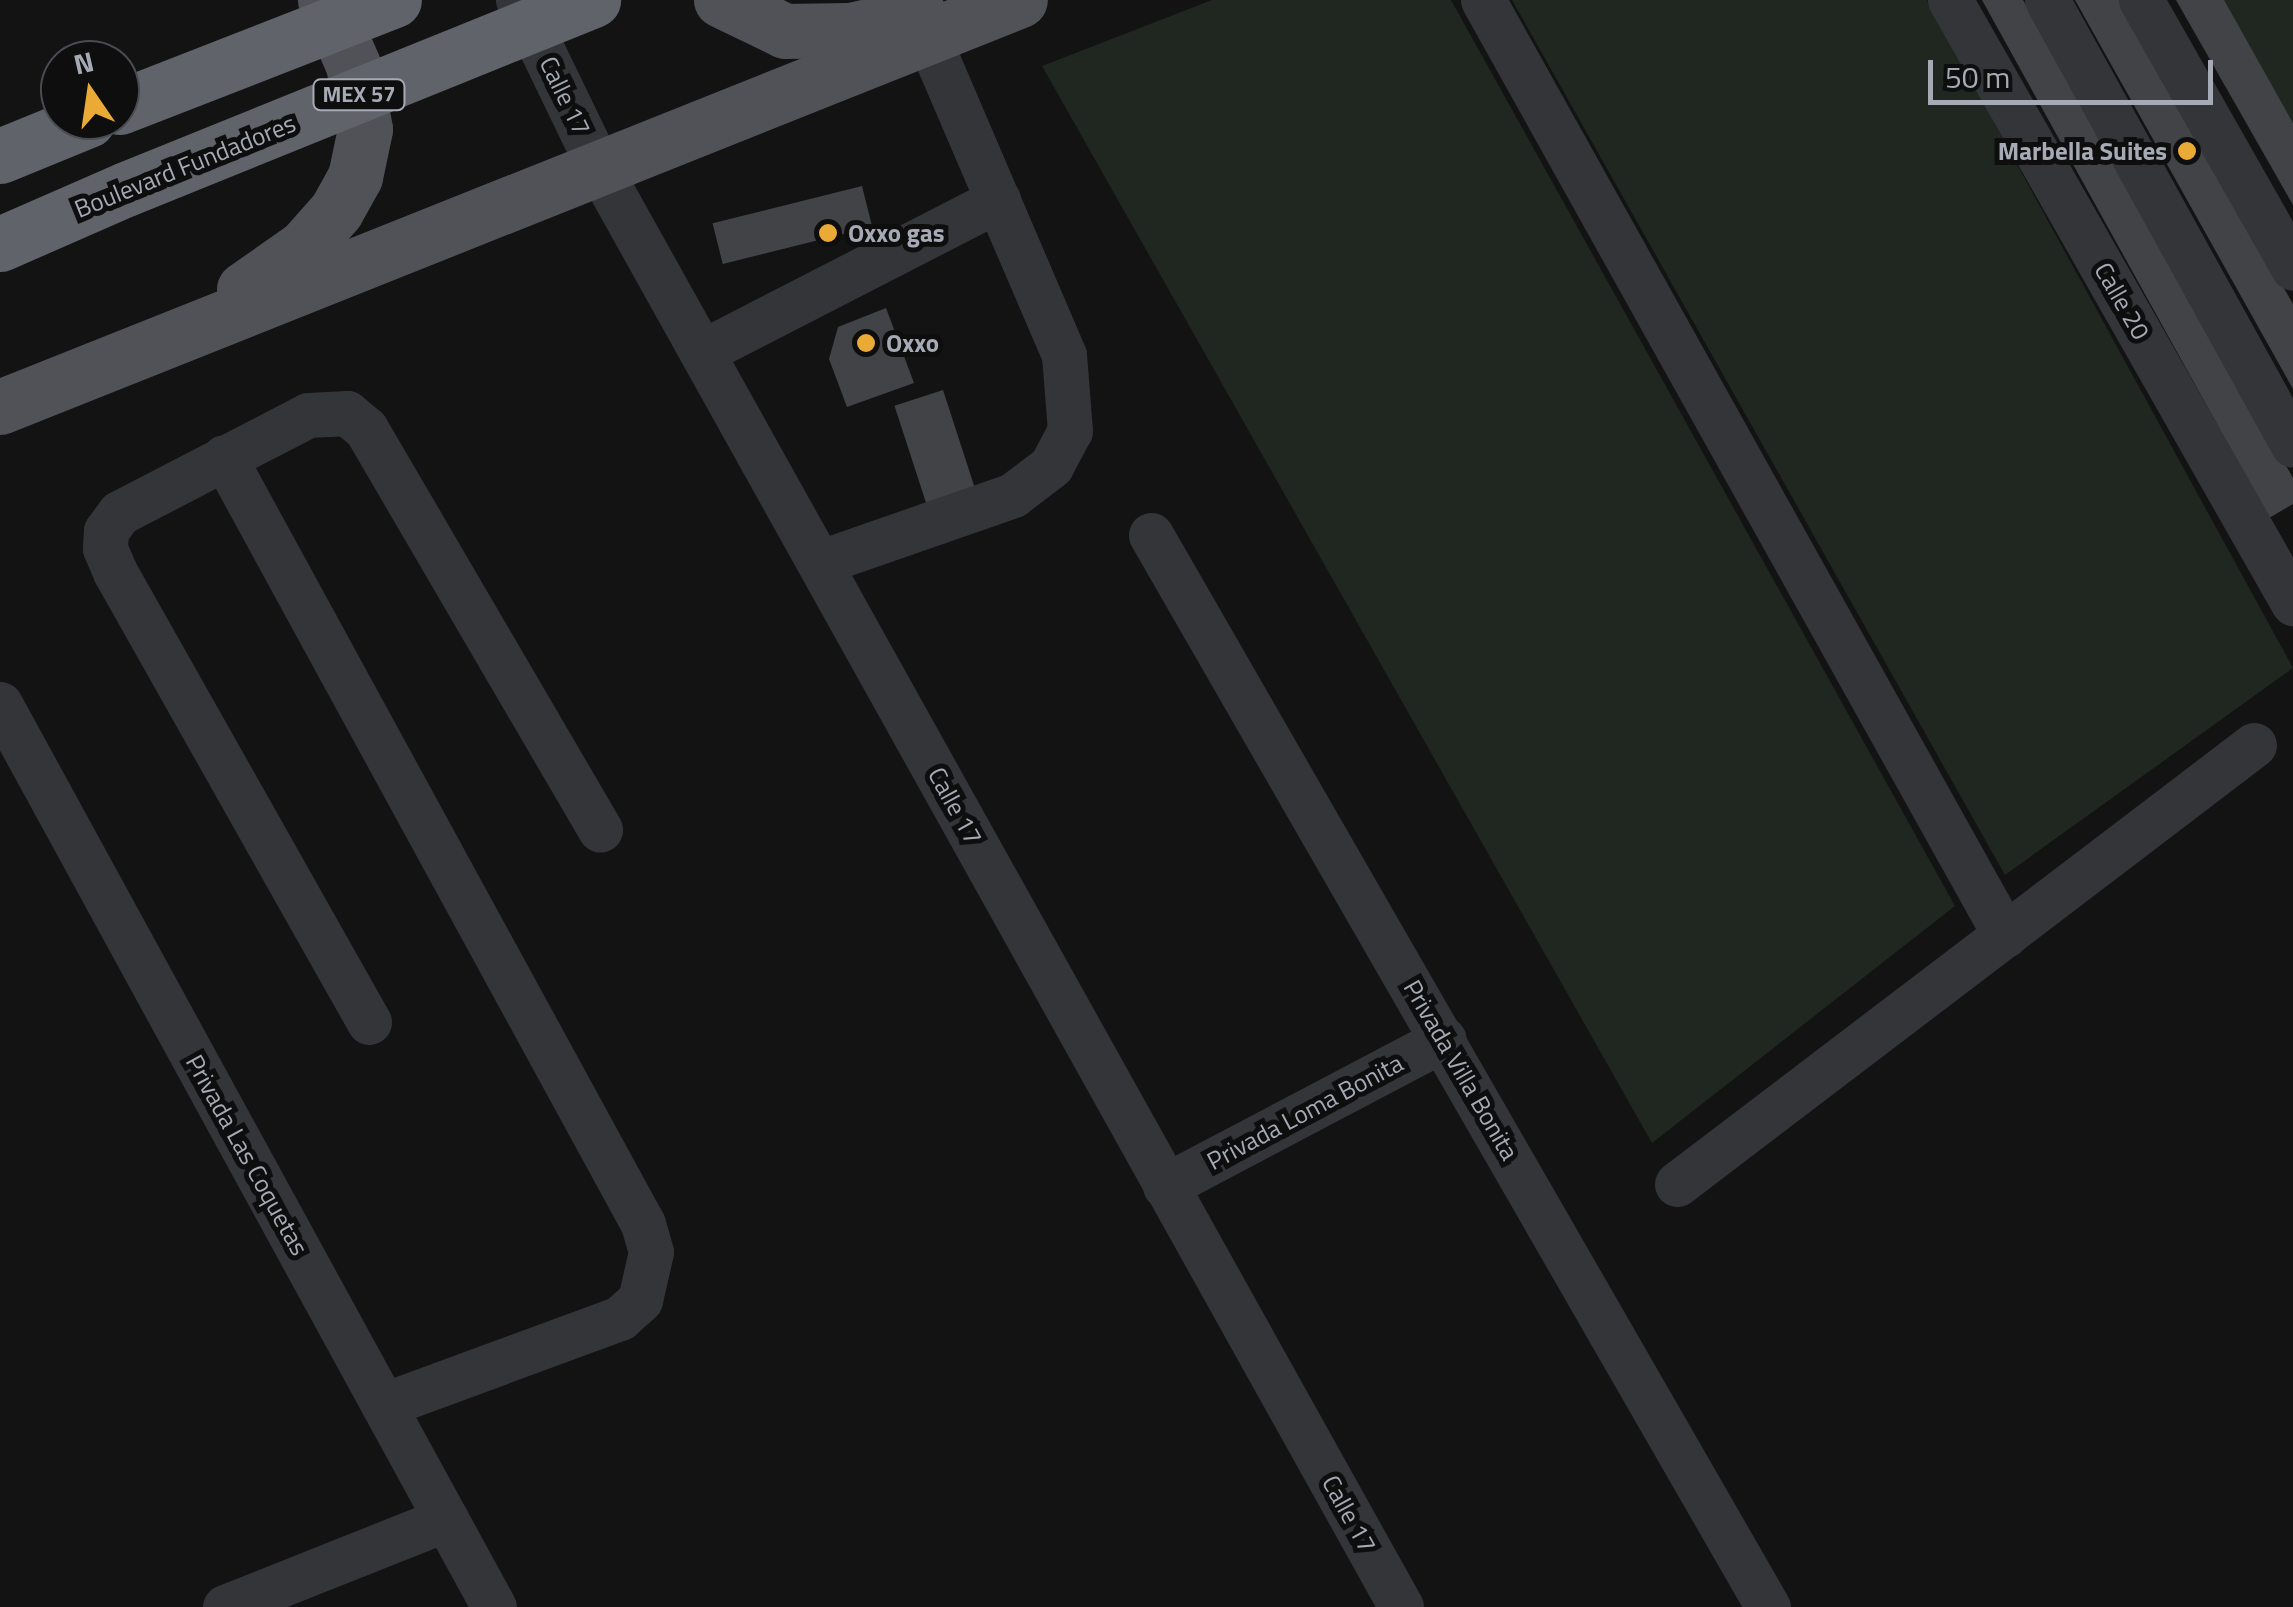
<!DOCTYPE html>
<style>
body{margin:0}
#map{position:relative;width:2293px;height:1607px;overflow:hidden;background:#131314;font-family:"Titillium Web",sans-serif}
div>[style]{position:absolute}
[style*='--x']{left:calc(var(--x)*1px);top:calc(var(--y)*1px);width:calc(var(--w)*1px);rotate:calc(var(--a)*1deg)}
.green>*{inset:0;background:#1f2720}
.building>*{inset:0;background:#424347;transform-origin:0 0}
.minor>*{height:45px;margin:-22.5px;padding:0 22.5px;transform-origin:22.5px;border-radius:22.5px;background:#343539}
.major>*{height:55px;margin:-27.5px;padding:0 27.5px;transform-origin:27.5px;border-radius:27.5px;background:#505258}
.highway>*{height:55px;margin:-27.5px;padding:0 27.5px;transform-origin:27.5px;border-radius:27.5px;background:#60636a}
.highway-bridge>*{height:55px;margin:-27.5px;padding:0 27.5px;transform-origin:27.5px;border-radius:27.5px;background:#60636a}
.dots>*{width:28px;height:28px;translate:-50% -50%;box-sizing:border-box;border:5px solid #0e0e0f;border-radius:50%}
span{translate:-50% -50%;white-space:nowrap;text-align:center;line-height:1.15;-webkit-text-stroke:10px #0e0e0f;paint-order:stroke}
.shield-label span{padding:2px 8px;background:#0e0e0f;border:2px solid;border-radius:8px;-webkit-text-stroke-width:0}
.shield-label{font-size:22px;color:#a5aab4;font-weight:700}
.street-label{font-size:25px;color:#a5aab4}
.poi-label{font-size:25px;color:#a5aab4;font-weight:700}
.right{translate:-100% -50%;text-align:right}
.left{translate:0 -50%;text-align:left}
.north{position:absolute;left:40px;top:40px;width:100px;height:100px;box-sizing:border-box;background:#0e0e0f;border:2px solid #4a4c51;border-radius:50%;rotate:347deg;font-size:28px;font-weight:700;line-height:40px;text-align:center;color:#a5aab4}
.north::after{content:'';display:block;margin:auto;width:35px;height:45px;background:#e9aa36;clip-path:polygon(50% 0,100% 100%,50% 72%,0 100%)}
.scale{position:absolute;left:1928px;top:60px;width:285px;height:45px;box-sizing:border-box;border:5px solid #a5aab4;border-top:0;padding-left:12px;font-size:30px;line-height:35px;white-space:nowrap;color:#a5aab4;-webkit-text-stroke:8px #0e0e0f;paint-order:stroke}
</style>
<div id="map">
<div class="green">
<div style="clip-path:polygon(1212px 0,1451px 0,1955px 906px,1652px 1143px,1042px 66px)"></div>
<div style="clip-path:polygon(1512px 0,1927px 0,2293px 668px,2005px 875px)"></div>
<div style="clip-path:polygon(2223px 0,2293px 0,2293px 123px)"></div>
</div>
<div class="building">
<div style="clip-path:polygon(1982px 0,2023px 0,2293px 478px,2293px 504px,2269px 518px)"></div>
<div style="clip-path:polygon(2075px 0,2120px 0,2293px 304px,2293px 389px)"></div>
<div style="clip-path:polygon(2176px 0,2224px 0,2293px 123px,2293px 205px)"></div>
<div style="left:862px;top:186px;width:42px;height:154px;rotate:76deg"></div>
<div style="clip-path:polygon(886px 308px,914px 383px,847px 407px,829px 359px,838px 327px)"></div>
<div style="left:943px;top:390px;width:103px;height:51px;rotate:72deg"></div>
</div>
<div class="minor">
<div style="--x:518;--y:0;--w:189;--a:64.2"></div>
<div style="--x:600;--y:170;--w:1645;--a:60.86"></div>
<div style="--x:1483;--y:0;--w:1071;--a:60.83"></div>
<div style="--x:1950;--y:0;--w:694;--a:60.37"></div>
<div style="--x:2047;--y:0;--w:508;--a:61.07"></div>
<div style="--x:2141;--y:0;--w:308;--a:60.4"></div>
<div style="--x:702;--y:352;--w:333;--a:-27.2"></div>
<div style="--x:224;--y:457;--w:874;--a:61.35"></div>
<div style="--x:643;--y:1224;--w:29;--a:74"></div>
<div style="--x:651;--y:1252;--w:49;--a:102.9"></div>
<div style="--x:640;--y:1300;--w:27;--a:138"></div>
<div style="--x:620;--y:1318;--w:252;--a:159.8"></div>
<div style="--x:1151;--y:535;--w:1237;--a:60.08"></div>
<div style="--x:821;--y:562;--w:203;--a:-19.2"></div>
<div style="--x:1013;--y:495;--w:48;--a:-37.3"></div>
<div style="--x:1051;--y:466;--w:40;--a:-62"></div>
<div style="--x:1070;--y:431;--w:76;--a:-94.5"></div>
<div style="--x:1064;--y:355;--w:345;--a:-113.2"></div>
<div style="--x:0;--y:704;--w:1029;--a:61.32"></div>
<div style="--x:369;--y:1022;--w:517;--a:-119.44"></div>
<div style="--x:115;--y:572;--w:26;--a:-113"></div>
<div style="--x:105;--y:548;--w:17;--a:-87"></div>
<div style="--x:106;--y:531;--w:22;--a:-54"></div>
<div style="--x:119;--y:513;--w:213;--a:-27.4"></div>
<div style="--x:308;--y:415;--w:39;--a:-3"></div>
<div style="--x:347;--y:413;--w:25;--a:40"></div>
<div style="--x:366;--y:429;--w:464;--a:59.7"></div>
<div style="--x:1677;--y:1184;--w:725;--a:-37.27"></div>
<div style="--x:1165;--y:1186;--w:315;--a:-27.8"></div>
<div style="--x:225;--y:1607;--w:238;--a:-21.7"></div>
</div>
<div class="major">
<div style="--x:721;--y:0;--w:71;--a:25.8"></div>
<div style="--x:785;--y:31;--w:65;--a:-0.9"></div>
<div style="--x:850;--y:30;--w:71;--a:-12.3"></div>
<div style="--x:244;--y:289;--w:73;--a:-35"></div>
<div style="--x:304;--y:247;--w:48;--a:-48.4"></div>
<div style="--x:336;--y:211;--w:39;--a:-61"></div>
<div style="--x:355;--y:177;--w:49;--a:-78.2"></div>
<div style="--x:365;--y:129;--w:65;--a:-100.6"></div>
<div style="--x:353;--y:65;--w:71;--a:-113.3"></div>
<div style="--x:0;--y:407;--w:1098;--a:-21.75"></div>
</div>
<div class="highway">
<div style="--x:0;--y:156;--w:95;--a:-22.2"></div>
<div style="--x:0;--y:244;--w:137;--a:-23.6"></div>
</div>
<div class="highway-bridge">
<div style="--x:120;--y:107;--w:294;--a:-21.3"></div>
<div style="--x:126;--y:189;--w:504;--a:-22.03"></div>
</div>
<div class="dots">
<div style="left:2187px;top:151px;background:#e9aa36"></div>
<div style="left:828px;top:233px;background:#e9aa36"></div>
<div style="left:866px;top:343px;background:#e9aa36"></div>
</div>
<div class="shield-label">
<span style="left:359px;top:95px">MEX 57</span>
</div>
<div class="street-label">
<span style="left:565px;top:96px;rotate:64deg">Calle 17</span>
<span style="left:185px;top:166px;rotate:-22deg">Boulevard Fundadores</span>
<span style="left:2122px;top:301px;rotate:60deg">Calle 20</span>
<span style="left:955px;top:806px;rotate:61deg">Calle 17</span>
<span style="left:1461px;top:1070px;rotate:60deg">Privada Villa Bonita</span>
<span style="left:1305px;top:1112px;rotate:-28deg">Privada Loma Bonita</span>
<span style="left:247px;top:1155px;rotate:61deg">Privada Las Coquetas</span>
<span style="left:1349px;top:1514px;rotate:61deg">Calle 17</span>
</div>
<div class="poi-label">
<span class="right" style="left:2167px;top:151px">Marbella Suites</span>
<span class="left" style="left:848px;top:233px">Oxxo gas</span>
<span class="left" style="left:886px;top:343px">Oxxo</span>
</div>
<div class="north">N</div>
<div class="scale">50 m</div>
</div>
